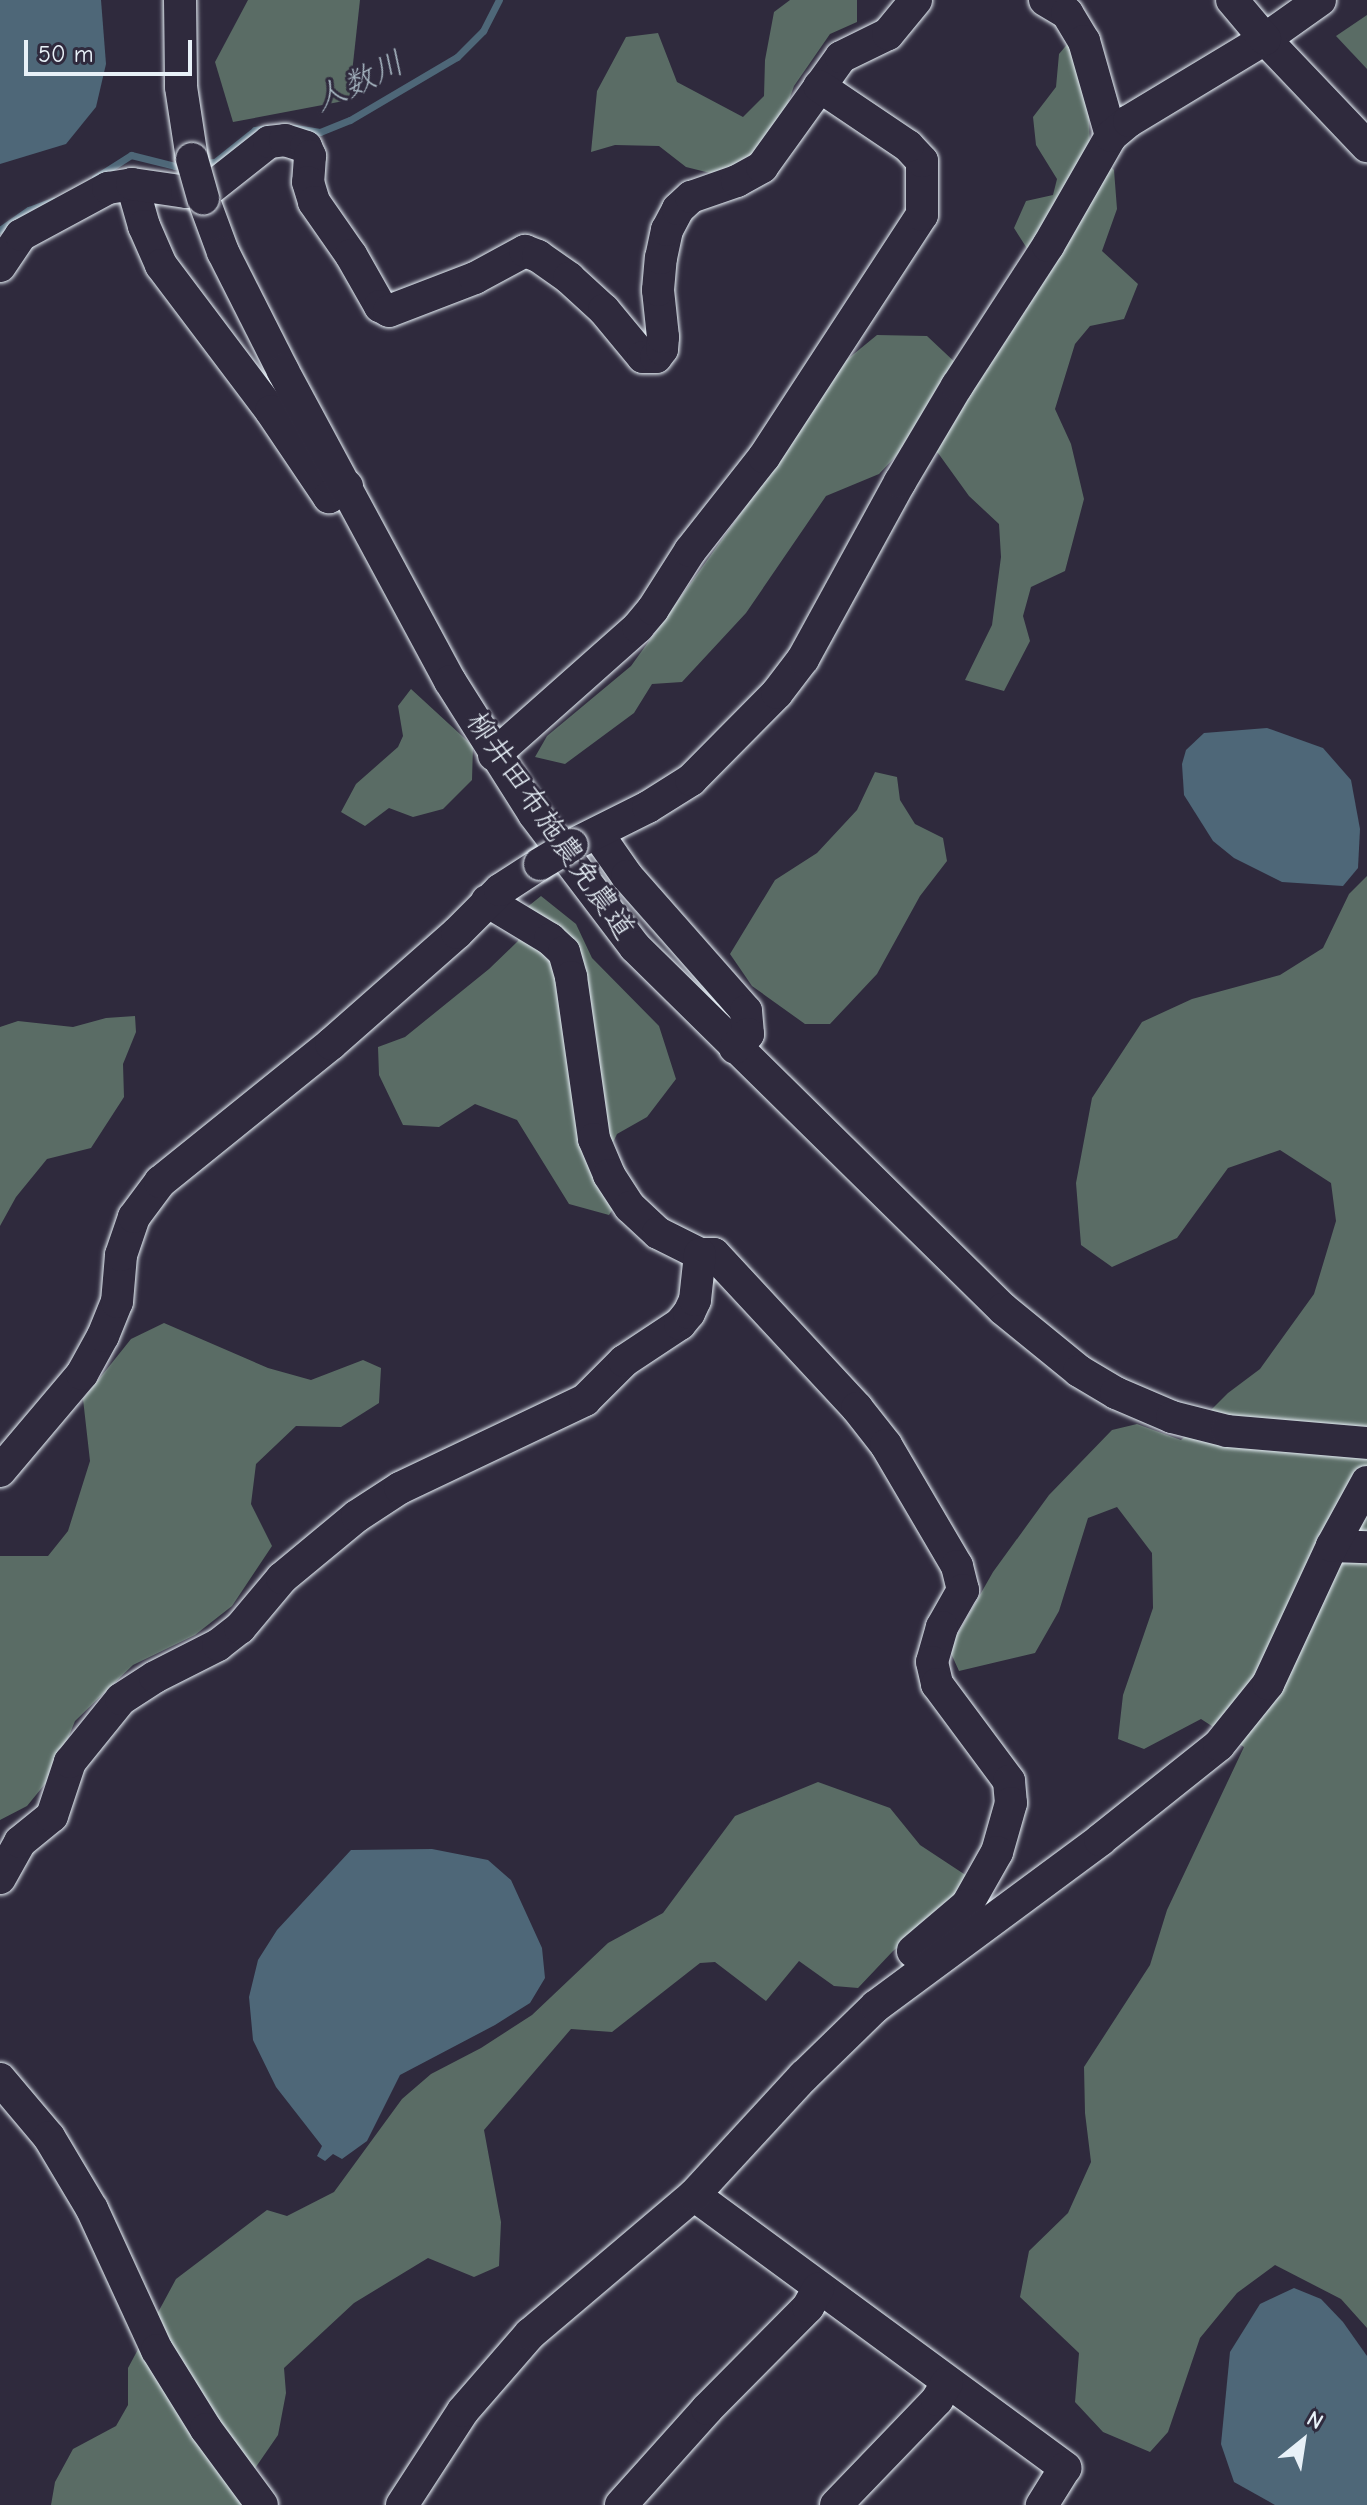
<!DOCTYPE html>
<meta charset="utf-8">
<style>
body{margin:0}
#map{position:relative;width:1367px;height:2505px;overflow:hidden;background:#2f2a3d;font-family:"Comic Neue","Klee One",sans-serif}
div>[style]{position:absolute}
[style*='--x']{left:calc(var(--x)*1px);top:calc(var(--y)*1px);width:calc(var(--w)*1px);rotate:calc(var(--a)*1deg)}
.green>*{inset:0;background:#5a6c65}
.water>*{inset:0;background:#4e6778}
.stream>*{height:7px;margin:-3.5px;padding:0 3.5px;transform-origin:3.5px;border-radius:3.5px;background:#4e6778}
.roads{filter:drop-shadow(0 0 2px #e8f1f8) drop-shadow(0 0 2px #e8f1f8)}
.minor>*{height:32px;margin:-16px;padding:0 16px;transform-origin:16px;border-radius:16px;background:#2f2a3d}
.bridges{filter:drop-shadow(0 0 2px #e8f1f8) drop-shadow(0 0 2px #e8f1f8)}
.minor-bridge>*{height:32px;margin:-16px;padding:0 16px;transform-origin:16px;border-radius:16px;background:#2f2a3d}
span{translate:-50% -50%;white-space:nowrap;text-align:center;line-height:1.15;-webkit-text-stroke:6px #2f2a3d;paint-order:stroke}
.street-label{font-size:30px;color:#e8f1f8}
.water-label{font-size:32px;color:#aabac5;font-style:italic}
.north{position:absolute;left:1263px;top:2401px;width:80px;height:80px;-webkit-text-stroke:6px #2f2a3d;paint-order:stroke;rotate:30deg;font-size:22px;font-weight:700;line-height:32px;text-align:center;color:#e8f1f8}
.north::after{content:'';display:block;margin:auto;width:28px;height:36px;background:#e8f1f8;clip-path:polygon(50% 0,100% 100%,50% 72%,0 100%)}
.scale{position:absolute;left:24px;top:40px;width:168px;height:36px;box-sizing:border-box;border:4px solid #e8f1f8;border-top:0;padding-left:10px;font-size:24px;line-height:28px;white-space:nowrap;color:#e8f1f8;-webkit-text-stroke:6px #2f2a3d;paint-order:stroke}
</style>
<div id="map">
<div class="green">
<div style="clip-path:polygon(248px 0,360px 0,349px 100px,233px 122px,215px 62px)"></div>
<div style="clip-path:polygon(790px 0,857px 0,857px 22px,830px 34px,794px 86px,782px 120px,757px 158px,722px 176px,686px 167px,659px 146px,615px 145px,591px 152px,597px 91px,626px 37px,658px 33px,677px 82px,743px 117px,764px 96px,765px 60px,774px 12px)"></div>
<div style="clip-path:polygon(1367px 15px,1367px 69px,1336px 36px)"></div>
<div style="clip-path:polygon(1070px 41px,1088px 90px,1090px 146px,1114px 170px,1117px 209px,1102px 251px,1138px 284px,1124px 319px,1090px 326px,1075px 344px,1055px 409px,1071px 444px,1084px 499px,1065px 571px,1031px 587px,1023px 616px,1030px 641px,1004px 691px,965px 680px,992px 625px,1001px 557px,999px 524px,969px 496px,938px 453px,913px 438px,879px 474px,826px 496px,746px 613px,682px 682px,652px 684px,634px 713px,565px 764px,535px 757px,547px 736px,631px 666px,787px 449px,844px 362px,877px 335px,927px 336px,960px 367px,1028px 250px,1014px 228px,1026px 201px,1053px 195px,1057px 179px,1036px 145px,1033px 117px,1056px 87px,1059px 54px)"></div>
<div style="clip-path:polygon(411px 689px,473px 746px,472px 780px,443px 809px,413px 817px,389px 808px,365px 826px,341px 812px,356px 784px,398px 747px,403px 736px,398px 706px)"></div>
<div style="clip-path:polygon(875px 772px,897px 777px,900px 800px,915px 824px,943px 838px,947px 861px,920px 896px,877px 974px,830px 1024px,805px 1024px,752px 986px,730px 954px,775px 880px,817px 853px,857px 810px)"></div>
<div style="clip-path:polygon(1367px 876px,1367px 2328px,1341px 2299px,1275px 2265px,1237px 2293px,1200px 2338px,1168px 2432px,1150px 2452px,1103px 2432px,1075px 2402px,1079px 2353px,1020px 2297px,1029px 2251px,1068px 2213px,1091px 2162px,1085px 2113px,1084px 2067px,1150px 1965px,1167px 1910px,1244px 1747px,1201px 1719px,1144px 1749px,1118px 1739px,1123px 1695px,1153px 1608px,1152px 1553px,1117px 1507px,1088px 1518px,1059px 1611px,1035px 1653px,959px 1671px,949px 1649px,993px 1572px,1049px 1495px,1112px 1430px,1137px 1424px,1181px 1440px,1228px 1393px,1260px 1369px,1314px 1294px,1336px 1221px,1331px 1183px,1280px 1150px,1228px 1168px,1177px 1238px,1112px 1267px,1081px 1245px,1076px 1183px,1092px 1098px,1142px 1022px,1192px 999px,1280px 975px,1323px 948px,1349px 894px)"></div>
<div style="clip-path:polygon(541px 896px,576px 924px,592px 958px,659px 1026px,676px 1079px,647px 1117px,617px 1134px,601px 1168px,616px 1204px,609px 1215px,569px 1204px,517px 1120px,475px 1104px,439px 1127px,403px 1125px,379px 1075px,378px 1047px,405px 1037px,489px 969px,518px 941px,526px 908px)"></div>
<div style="clip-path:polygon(135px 1016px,136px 1032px,123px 1064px,124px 1097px,91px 1148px,47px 1159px,16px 1197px,0 1226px,0 1027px,18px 1021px,73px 1027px,106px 1018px)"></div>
<div style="clip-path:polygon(164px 1323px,268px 1368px,311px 1380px,363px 1360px,381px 1368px,379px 1403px,341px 1427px,296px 1426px,256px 1464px,251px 1504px,272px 1546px,232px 1606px,195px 1635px,133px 1665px,75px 1721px,54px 1773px,27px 1806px,0 1820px,0 1556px,48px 1556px,68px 1531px,90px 1461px,83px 1399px,131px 1339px)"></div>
<div style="clip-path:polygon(818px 1782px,890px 1808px,920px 1845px,967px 1876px,958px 1896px,893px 1951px,858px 1988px,834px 1986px,799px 1961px,766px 2001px,715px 1962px,700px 1963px,612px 2032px,571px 2029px,484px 2130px,501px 2222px,499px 2266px,474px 2277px,428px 2258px,354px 2303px,284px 2368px,286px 2393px,278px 2435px,242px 2487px,243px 2505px,51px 2505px,55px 2482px,73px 2449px,116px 2426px,128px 2405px,128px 2368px,176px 2279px,267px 2210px,287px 2216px,334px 2192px,402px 2099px,431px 2074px,481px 2048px,532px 2015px,608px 1943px,663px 1913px,735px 1816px)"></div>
</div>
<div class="water">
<div style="clip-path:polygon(0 0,101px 0,106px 64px,96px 107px,66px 144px,0 164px)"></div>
<div style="clip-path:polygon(1267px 728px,1323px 748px,1351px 780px,1360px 829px,1358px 868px,1343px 886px,1282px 882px,1234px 858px,1213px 841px,1184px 795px,1182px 764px,1186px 750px,1204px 733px)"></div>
<div style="clip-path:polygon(432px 1849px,488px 1860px,511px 1880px,542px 1948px,545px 1978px,530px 2003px,495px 2025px,400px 2075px,367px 2141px,342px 2159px,333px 2154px,325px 2161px,317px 2156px,322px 2146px,276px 2087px,253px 2040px,249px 1997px,258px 1960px,277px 1930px,351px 1850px)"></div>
<div style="clip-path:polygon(1294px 2288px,1321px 2299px,1343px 2322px,1367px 2356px,1367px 2505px,1275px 2505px,1234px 2482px,1221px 2444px,1230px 2352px,1260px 2304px)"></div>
</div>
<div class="stream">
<div style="--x:295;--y:128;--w:25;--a:9"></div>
<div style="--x:320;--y:132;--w:32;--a:-22"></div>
<div style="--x:350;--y:120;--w:124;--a:-30.5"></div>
<div style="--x:457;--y:57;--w:37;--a:-45"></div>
<div style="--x:483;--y:31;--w:35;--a:-63"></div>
<div style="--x:203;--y:163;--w:12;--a:-5"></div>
<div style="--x:215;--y:162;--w:51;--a:-38.7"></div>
<div style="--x:255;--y:130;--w:12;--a:-9"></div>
<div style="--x:95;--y:178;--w:43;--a:-32.6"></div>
<div style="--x:131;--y:155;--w:45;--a:14"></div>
<div style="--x:175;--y:166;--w:12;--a:-5"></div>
<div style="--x:0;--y:230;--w:35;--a:-35"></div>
<div style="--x:29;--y:210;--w:26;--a:-21"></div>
</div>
<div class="roads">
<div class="minor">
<div style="--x:180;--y:0;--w:87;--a:89.3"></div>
<div style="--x:181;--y:87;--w:73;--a:81.3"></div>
<div style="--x:1045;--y:0;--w:26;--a:31"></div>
<div style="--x:1067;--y:13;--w:33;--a:59"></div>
<div style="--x:1084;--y:41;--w:99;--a:74.1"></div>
<div style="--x:1320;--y:0;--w:67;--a:144.7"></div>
<div style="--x:1265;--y:39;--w:148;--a:46.4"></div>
<div style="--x:132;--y:184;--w:44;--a:74.1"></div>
<div style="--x:144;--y:226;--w:43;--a:66.4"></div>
<div style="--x:161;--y:265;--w:183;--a:53"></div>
<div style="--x:271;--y:411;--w:104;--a:56"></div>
<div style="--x:329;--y:497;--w:21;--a:-31"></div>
<div style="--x:203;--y:198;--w:58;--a:69.7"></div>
<div style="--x:223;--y:252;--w:133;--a:63.2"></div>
<div style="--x:283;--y:371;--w:352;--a:61.7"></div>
<div style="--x:450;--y:681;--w:157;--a:57.7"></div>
<div style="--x:534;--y:814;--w:167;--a:52.8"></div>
<div style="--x:635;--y:947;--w:516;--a:44.53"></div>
<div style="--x:1003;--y:1309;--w:98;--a:39.2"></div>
<div style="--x:1079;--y:1371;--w:43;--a:30.7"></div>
<div style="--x:1116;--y:1393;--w:61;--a:23.2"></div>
<div style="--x:1172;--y:1417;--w:57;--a:14.3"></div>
<div style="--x:1227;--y:1431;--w:141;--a:4.9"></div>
<div style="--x:0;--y:266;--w:37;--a:-56"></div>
<div style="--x:21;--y:235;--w:99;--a:-28.4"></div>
<div style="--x:108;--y:188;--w:24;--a:-9"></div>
<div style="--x:132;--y:184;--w:56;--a:8.3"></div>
<div style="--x:187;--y:192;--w:20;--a:-3"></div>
<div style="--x:207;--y:191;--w:79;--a:-38.3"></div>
<div style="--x:269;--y:142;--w:16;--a:-7"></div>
<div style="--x:285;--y:140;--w:22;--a:18"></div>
<div style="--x:306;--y:147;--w:10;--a:66"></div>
<div style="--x:310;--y:156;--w:26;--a:94"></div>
<div style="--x:308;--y:182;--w:21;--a:73"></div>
<div style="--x:314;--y:202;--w:65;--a:55.1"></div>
<div style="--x:351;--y:255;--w:59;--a:60.4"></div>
<div style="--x:380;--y:306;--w:10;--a:29"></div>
<div style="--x:389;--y:311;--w:92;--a:-21"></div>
<div style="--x:475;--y:278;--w:57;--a:-28.4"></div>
<div style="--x:525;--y:251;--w:14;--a:21"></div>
<div style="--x:538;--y:256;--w:38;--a:35"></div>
<div style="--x:569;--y:278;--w:47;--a:42.4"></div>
<div style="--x:604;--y:310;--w:61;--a:50.3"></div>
<div style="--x:643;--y:357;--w:13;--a:0"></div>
<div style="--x:656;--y:357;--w:10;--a:-53"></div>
<div style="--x:662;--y:349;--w:12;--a:-85"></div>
<div style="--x:663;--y:337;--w:47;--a:-96.1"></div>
<div style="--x:658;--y:290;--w:32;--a:-85"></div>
<div style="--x:661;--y:258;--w:29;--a:-78"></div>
<div style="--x:667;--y:230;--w:24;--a:-62"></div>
<div style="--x:678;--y:209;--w:18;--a:-43"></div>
<div style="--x:691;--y:197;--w:49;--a:-19.2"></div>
<div style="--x:737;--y:181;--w:29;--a:-29"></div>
<div style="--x:762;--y:167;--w:135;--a:-54.3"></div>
<div style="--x:841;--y:57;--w:52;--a:-26.1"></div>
<div style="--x:888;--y:34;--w:44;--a:-50.5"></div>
<div style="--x:494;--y:755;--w:193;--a:-41.6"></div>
<div style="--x:638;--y:627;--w:23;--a:-50"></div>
<div style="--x:653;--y:609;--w:69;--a:-57.5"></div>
<div style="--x:690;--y:551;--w:120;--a:-51.8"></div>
<div style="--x:764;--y:457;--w:289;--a:-56.9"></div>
<div style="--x:922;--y:215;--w:54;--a:-90"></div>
<div style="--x:922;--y:161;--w:21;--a:-133"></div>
<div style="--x:908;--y:146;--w:107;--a:-146"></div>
<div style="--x:597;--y:833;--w:52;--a:55.1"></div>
<div style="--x:627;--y:876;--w:180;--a:48.6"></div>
<div style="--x:746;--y:1011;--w:23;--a:85"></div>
<div style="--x:748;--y:1034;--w:19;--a:133"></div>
<div style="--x:572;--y:845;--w:85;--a:-26.6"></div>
<div style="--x:648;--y:807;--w:51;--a:-32.1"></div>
<div style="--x:691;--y:780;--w:122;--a:-45.3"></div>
<div style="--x:777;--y:693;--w:43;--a:-52.6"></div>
<div style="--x:803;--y:659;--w:202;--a:-61.3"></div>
<div style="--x:900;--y:482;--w:112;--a:-59.3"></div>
<div style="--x:957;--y:386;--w:167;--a:-57"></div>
<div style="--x:1048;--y:246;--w:127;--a:-60.2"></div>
<div style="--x:1111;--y:136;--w:23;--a:-40"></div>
<div style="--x:1129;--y:121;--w:159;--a:-31.1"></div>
<div style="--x:1265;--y:39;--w:51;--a:-130.2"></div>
<div style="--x:487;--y:901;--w:74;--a:31.1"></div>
<div style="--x:550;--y:939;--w:19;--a:43"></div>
<div style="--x:564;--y:952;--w:26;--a:74"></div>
<div style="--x:571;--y:977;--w:164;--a:81.9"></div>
<div style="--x:594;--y:1139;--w:39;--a:67"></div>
<div style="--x:609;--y:1175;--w:38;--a:57"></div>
<div style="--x:630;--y:1207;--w:38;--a:43"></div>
<div style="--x:658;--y:1233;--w:47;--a:26.6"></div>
<div style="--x:700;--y:1254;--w:14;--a:0"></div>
<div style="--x:714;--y:1254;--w:210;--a:47.1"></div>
<div style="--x:857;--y:1408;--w:47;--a:51.9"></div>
<div style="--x:886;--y:1445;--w:140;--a:59.6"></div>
<div style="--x:957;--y:1566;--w:25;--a:76"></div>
<div style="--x:963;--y:1590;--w:43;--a:119.6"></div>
<div style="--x:942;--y:1627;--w:36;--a:106"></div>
<div style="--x:932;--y:1662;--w:23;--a:77"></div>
<div style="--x:937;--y:1684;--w:121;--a:53.4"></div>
<div style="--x:1009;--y:1781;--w:22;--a:85"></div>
<div style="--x:1011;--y:1803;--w:51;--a:105.9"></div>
<div style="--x:997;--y:1852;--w:61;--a:119.5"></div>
<div style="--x:967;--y:1905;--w:71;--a:139.6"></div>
<div style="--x:0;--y:1471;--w:127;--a:-49.8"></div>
<div style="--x:82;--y:1374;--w:43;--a:-61.1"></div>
<div style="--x:103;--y:1336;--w:37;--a:-68"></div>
<div style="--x:117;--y:1302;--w:47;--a:-85.1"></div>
<div style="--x:121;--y:1255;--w:40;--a:-71.1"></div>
<div style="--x:134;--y:1217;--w:44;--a:-53.4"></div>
<div style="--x:160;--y:1182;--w:220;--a:-38.9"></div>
<div style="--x:331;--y:1044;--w:168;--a:-41.4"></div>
<div style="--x:457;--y:933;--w:61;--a:-45"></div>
<div style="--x:500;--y:890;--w:48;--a:-33"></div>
<div style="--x:1332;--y:1546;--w:35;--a:2"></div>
<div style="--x:0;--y:1878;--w:41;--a:-60.9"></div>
<div style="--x:20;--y:1842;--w:41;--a:-39.1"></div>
<div style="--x:52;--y:1816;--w:57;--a:-71.6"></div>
<div style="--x:70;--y:1762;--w:81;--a:-51"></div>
<div style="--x:121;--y:1699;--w:40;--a:-32.9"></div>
<div style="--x:155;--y:1677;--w:71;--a:-26.9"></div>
<div style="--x:218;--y:1645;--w:28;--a:-38"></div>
<div style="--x:240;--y:1628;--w:65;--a:-50"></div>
<div style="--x:282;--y:1578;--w:97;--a:-39.6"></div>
<div style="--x:357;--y:1516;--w:51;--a:-33.1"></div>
<div style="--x:400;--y:1488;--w:205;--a:-25.4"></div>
<div style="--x:585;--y:1400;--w:55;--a:-45"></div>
<div style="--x:624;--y:1361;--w:67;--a:-33.5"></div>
<div style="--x:680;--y:1324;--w:14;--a:-51"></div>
<div style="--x:689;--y:1313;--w:14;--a:-65"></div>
<div style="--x:695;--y:1300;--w:46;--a:-83.8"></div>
<div style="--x:0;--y:2079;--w:76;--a:49.8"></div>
<div style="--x:49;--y:2137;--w:84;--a:59.2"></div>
<div style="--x:92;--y:2209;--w:155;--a:65.3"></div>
<div style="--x:157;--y:2350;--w:93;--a:58.2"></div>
<div style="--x:206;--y:2429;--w:94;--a:53.6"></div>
<div style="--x:694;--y:2195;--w:461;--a:36.3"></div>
<div style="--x:1065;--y:2468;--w:44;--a:121.9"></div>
<div style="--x:402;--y:2505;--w:112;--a:-57"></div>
<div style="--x:463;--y:2411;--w:102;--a:-49"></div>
<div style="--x:530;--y:2334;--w:215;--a:-40.3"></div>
<div style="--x:694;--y:2195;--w:162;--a:-47.3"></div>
<div style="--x:804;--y:2076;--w:100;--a:-44.2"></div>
<div style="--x:876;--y:2006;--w:279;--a:-36.5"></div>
<div style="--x:1100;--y:1840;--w:152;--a:-38.6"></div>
<div style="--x:1219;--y:1745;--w:78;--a:-51.2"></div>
<div style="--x:1268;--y:1684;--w:152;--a:-65.1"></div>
<div style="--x:1332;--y:1546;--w:73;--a:-61.3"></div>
<div style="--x:621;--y:2505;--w:129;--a:-48.1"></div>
<div style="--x:707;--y:2409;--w:144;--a:-45.3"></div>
<div style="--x:808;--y:2307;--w:21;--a:-61"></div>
<div style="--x:836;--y:2505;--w:146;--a:-46.1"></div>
<div style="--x:937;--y:2400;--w:20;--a:-60"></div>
</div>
</div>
<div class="bridges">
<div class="minor-bridge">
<div style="--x:192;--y:159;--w:41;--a:74.2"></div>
<div style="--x:540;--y:864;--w:37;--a:-31"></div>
</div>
</div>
<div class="street-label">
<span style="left:550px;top:826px;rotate:55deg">柳井田布施農免農道</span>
</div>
<div class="water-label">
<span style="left:359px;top:82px;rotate:-26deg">人数川</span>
</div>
<div class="north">N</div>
<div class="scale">50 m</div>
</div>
